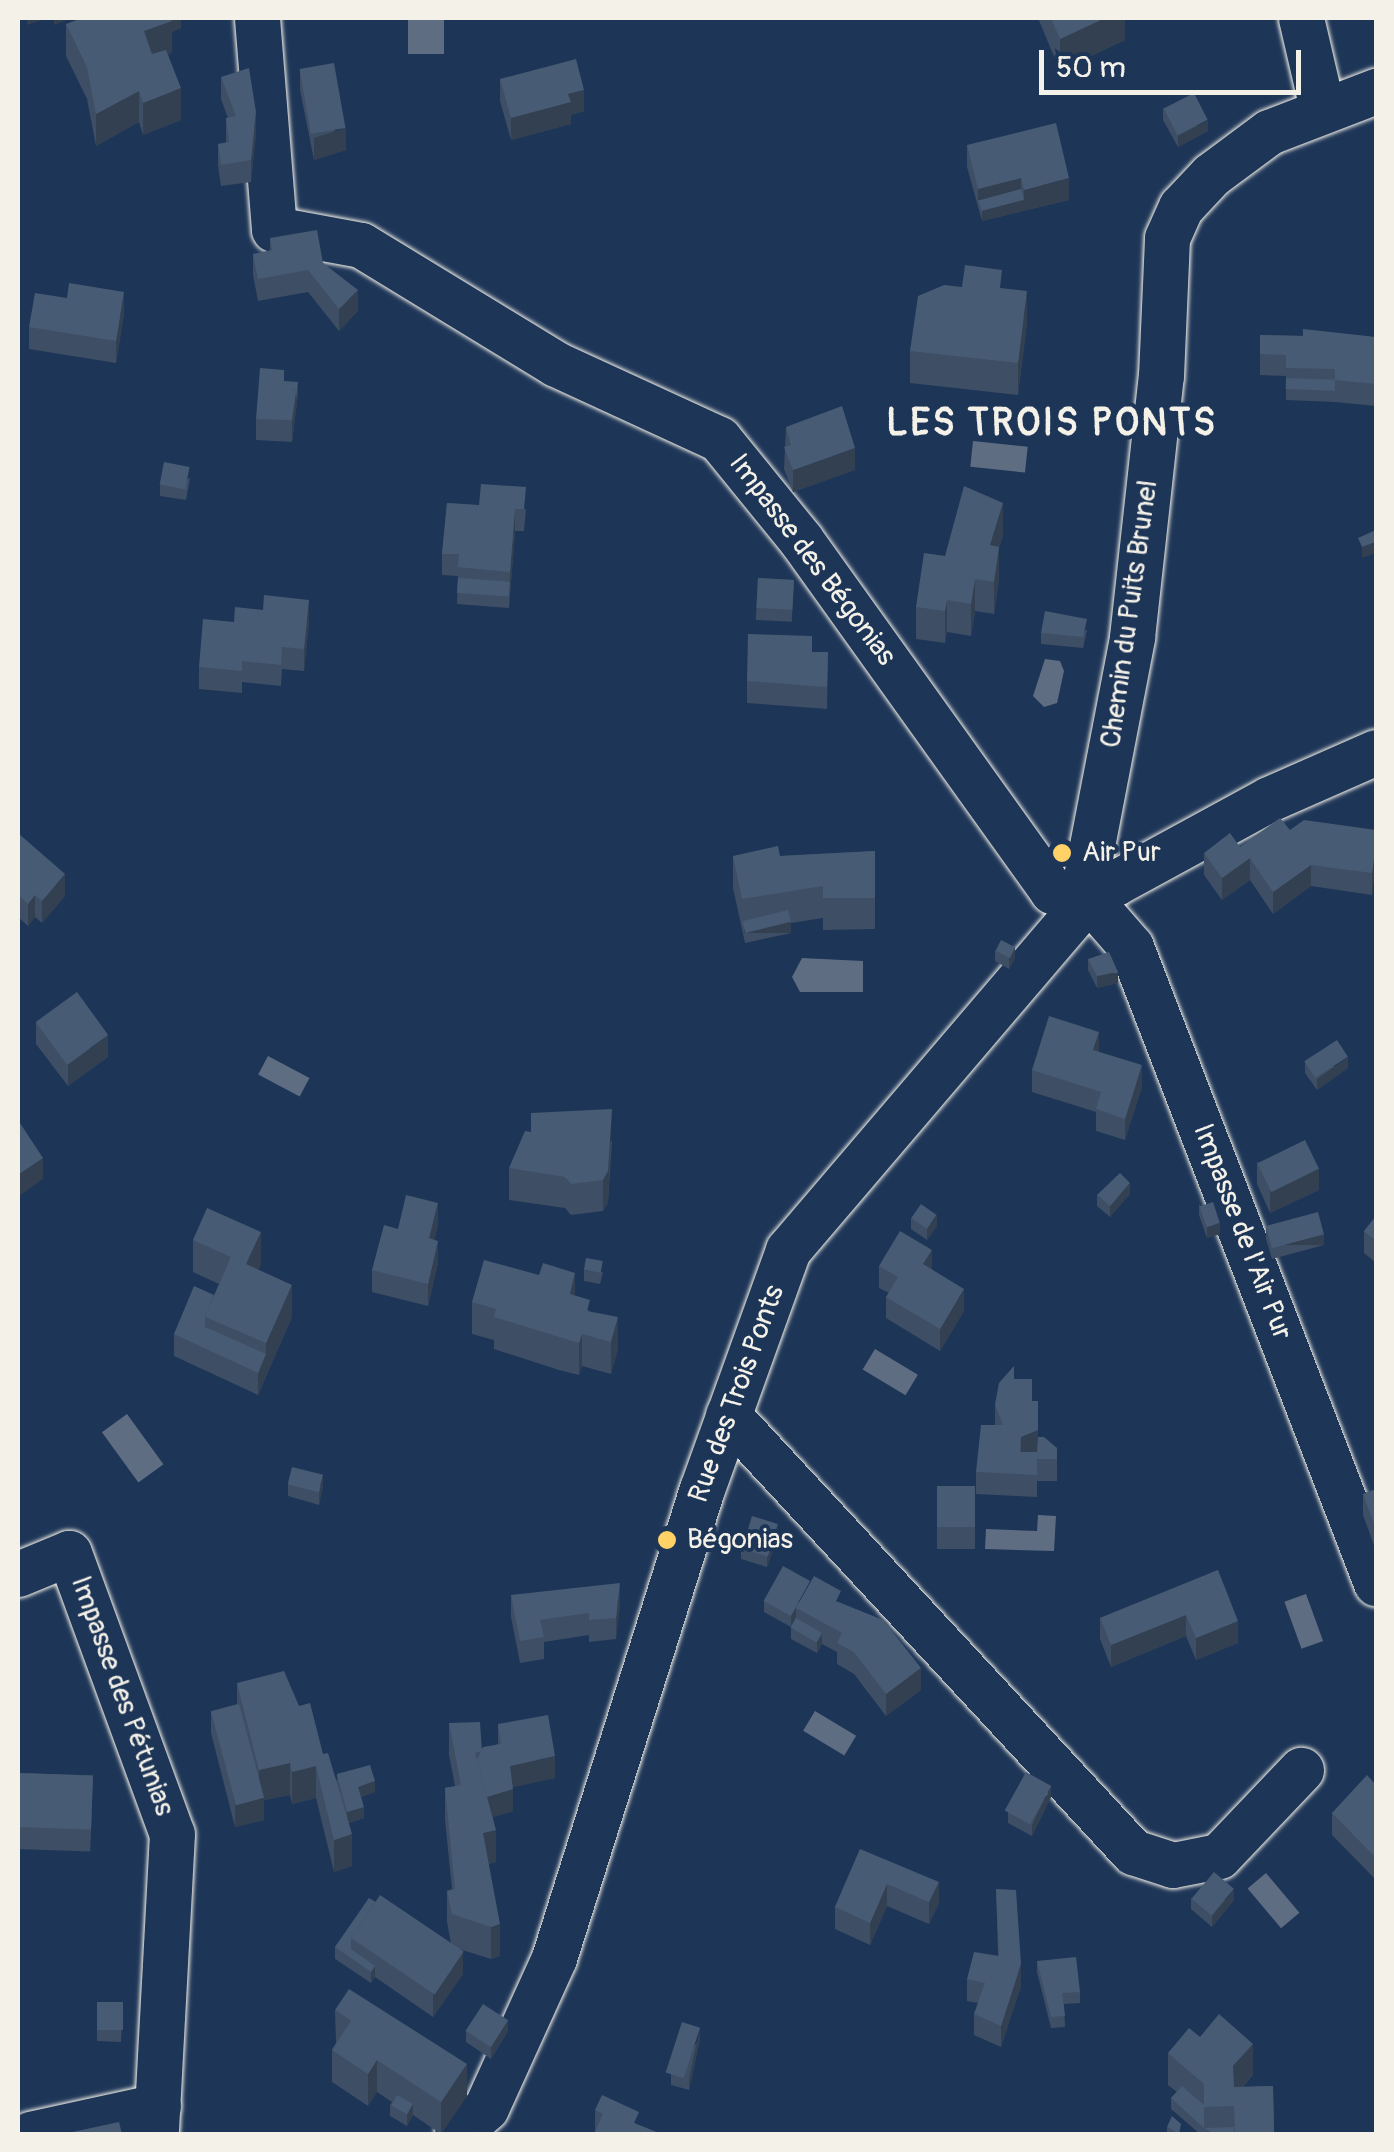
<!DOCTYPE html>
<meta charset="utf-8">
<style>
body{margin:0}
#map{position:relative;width:1394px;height:2152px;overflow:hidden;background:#1d3557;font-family:Pangolin,sans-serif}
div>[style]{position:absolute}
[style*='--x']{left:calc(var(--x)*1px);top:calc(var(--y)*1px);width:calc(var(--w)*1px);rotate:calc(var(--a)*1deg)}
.water>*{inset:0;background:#5e6d82;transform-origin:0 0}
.roads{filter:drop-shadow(0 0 2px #f4f1e8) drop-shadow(0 0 2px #f4f1e8)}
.minor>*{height:45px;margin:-22.5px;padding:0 22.5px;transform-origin:22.5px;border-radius:22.5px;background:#1d3557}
.wall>*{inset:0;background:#3e4e64;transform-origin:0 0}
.shaded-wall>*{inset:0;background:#324051;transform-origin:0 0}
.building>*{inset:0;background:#485b74;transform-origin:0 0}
.dots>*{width:28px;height:28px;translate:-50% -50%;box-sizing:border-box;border:5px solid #1d3557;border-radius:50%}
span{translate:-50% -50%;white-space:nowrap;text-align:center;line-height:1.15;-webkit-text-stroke:8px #1d3557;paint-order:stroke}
.street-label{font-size:28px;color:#f4f1e8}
.poi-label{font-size:28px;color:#f4f1e8}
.left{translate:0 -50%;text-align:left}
.district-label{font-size:38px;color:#f4f1e8;font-weight:700;letter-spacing:2.5px}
.frame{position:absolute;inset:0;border:20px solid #f4f1e8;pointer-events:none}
.scale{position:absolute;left:1039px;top:50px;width:262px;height:45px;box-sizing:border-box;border:5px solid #f4f1e8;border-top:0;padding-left:12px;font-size:30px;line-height:35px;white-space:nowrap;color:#f4f1e8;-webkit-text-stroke:8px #1d3557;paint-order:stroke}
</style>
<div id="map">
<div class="water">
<div style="left:408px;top:18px;width:36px;height:36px"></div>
<div style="left:973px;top:441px;width:55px;height:26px;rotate:6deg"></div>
<div style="clip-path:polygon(1045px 659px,1060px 661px,1064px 671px,1057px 703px,1044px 707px,1033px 696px)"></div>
<div style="clip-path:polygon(802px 958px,863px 961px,863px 992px,800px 992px,792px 977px)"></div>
<div style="left:268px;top:1056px;width:47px;height:21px;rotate:28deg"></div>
<div style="left:875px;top:1349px;width:50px;height:24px;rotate:31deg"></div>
<div style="left:127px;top:1414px;width:62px;height:31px;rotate:54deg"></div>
<div style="clip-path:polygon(1038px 1515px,1056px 1516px,1054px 1551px,985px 1549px,986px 1529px,1037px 1531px)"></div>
<div style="left:1306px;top:1594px;width:50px;height:23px;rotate:70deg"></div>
<div style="left:815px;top:1711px;width:48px;height:23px;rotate:31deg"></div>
<div style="left:1266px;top:1873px;width:52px;height:24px;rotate:50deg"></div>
</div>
<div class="roads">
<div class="minor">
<div style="--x:257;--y:18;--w:212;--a:85.4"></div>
<div style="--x:274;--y:229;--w:88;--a:10.4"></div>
<div style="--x:361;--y:245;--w:228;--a:31.4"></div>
<div style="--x:556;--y:364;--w:179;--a:24.7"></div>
<div style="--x:719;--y:439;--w:130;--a:50.9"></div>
<div style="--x:801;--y:540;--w:432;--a:54.4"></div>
<div style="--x:1052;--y:891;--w:33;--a:5"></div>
<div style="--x:1085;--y:894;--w:32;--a:-20"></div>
<div style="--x:1115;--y:883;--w:175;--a:-28.6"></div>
<div style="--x:1269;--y:799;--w:117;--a:-23.7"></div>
<div style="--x:1301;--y:18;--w:92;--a:76.9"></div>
<div style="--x:1085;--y:894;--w:70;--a:49"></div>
<div style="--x:1131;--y:947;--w:682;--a:68.93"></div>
<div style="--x:728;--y:1415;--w:596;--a:47.18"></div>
<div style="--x:1133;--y:1852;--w:42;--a:18"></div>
<div style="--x:1173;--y:1865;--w:47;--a:-11.1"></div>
<div style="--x:1219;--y:1856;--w:119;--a:-46.4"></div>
<div style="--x:18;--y:1574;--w:55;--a:-22.4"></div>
<div style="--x:69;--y:1553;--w:299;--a:69.9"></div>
<div style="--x:172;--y:1834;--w:300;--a:93.1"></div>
<div style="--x:30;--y:2134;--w:131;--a:-12.3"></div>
<div style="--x:457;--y:2134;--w:39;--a:-42"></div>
<div style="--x:486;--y:2108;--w:165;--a:-65.6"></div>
<div style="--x:554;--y:1958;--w:492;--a:-72.5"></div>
<div style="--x:702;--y:1489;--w:254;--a:-70.2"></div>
<div style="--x:788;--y:1250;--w:450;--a:-49.5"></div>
<div style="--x:1080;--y:908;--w:276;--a:-79.1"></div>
<div style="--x:1132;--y:637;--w:263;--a:-83.7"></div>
<div style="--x:1161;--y:376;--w:138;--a:-87.5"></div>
<div style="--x:1167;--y:238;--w:34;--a:-66"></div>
<div style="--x:1181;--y:207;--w:44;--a:-46.8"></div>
<div style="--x:1211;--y:175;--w:72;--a:-36.6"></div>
<div style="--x:1269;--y:132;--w:115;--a:-21"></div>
</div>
</div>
<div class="wall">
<div style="clip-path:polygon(181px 18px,181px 28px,172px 32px,172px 53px,168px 54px,181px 120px,143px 135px,139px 122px,96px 146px,87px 99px,66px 56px,66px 24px)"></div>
<div style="clip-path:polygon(1038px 18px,1125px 18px,1125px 40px,1060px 71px)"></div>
<div style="clip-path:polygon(300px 69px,346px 150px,314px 160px,300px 90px)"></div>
<div style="clip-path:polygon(221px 77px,256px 133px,251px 182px,221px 186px,218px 166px,218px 144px,226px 143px,226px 118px,228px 118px,221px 99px)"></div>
<div style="clip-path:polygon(500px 79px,584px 111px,571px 115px,571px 124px,511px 140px,500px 101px)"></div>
<div style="clip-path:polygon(1163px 108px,1208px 131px,1178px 147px,1163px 120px)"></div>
<div style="clip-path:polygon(967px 145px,1069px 200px,982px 221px,967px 167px)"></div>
<div style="clip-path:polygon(270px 238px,323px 263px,358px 311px,339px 331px,308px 292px,258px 301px,253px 275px,253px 254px,270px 251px)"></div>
<div style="clip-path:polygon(962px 287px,1002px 288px,1027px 323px,1018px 395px,910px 383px,910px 351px)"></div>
<div style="clip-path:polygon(124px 314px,116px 363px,29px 349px,29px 327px)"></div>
<div style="clip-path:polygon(1260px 335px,1376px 337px,1376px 406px,1335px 402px,1286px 400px,1286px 376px,1260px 375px)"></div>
<div style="clip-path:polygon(284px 381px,298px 393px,292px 442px,256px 440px,256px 419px)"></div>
<div style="clip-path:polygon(786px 427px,855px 470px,793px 492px,784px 469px)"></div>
<div style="clip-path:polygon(190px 478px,186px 500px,160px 496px,160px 485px)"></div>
<div style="clip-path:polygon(447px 503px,526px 509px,524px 531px,515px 531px,509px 608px,457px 604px,458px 576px,442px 575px,442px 554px)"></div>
<div style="clip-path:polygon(1003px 535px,999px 548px,999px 579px,994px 614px,975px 611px,971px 636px,947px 632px,945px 643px,916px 639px,916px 607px,945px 556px)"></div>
<div style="left:758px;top:578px;width:36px;height:42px;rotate:3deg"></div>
<div style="clip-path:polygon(234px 622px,309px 622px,304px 671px,282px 669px,281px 686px,242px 682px,242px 693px,199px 689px,199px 667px)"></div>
<div style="clip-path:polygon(1087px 630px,1083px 648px,1041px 644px,1041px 633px)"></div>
<div style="clip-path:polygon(812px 652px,828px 652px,827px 709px,747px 703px,747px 681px)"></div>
<div style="clip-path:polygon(1290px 830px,1376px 830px,1372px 895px,1311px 886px,1273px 914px,1250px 880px,1222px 900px,1204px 875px,1204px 853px,1240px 847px)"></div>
<div style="clip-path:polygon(18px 833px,65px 896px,42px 923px,35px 917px,28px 926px,18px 917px)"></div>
<div style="clip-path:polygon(875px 851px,875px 929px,823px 930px,823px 918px,791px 923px,791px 933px,745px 943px,733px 888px,733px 856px,780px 856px)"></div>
<div style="clip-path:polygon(995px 950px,1015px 958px,1009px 969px,995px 961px)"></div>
<div style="clip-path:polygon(1088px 959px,1118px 983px,1097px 988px,1088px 970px)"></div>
<div style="clip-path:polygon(36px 1022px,108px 1057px,68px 1086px,36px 1044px)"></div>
<div style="clip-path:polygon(1099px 1052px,1142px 1087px,1125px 1140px,1096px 1131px,1096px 1112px,1032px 1092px,1032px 1070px)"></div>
<div style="clip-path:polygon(1305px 1062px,1348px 1068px,1317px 1090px,1305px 1073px)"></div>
<div style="clip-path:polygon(612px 1141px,608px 1203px,603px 1211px,571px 1215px,565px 1208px,509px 1200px,509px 1168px)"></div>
<div style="clip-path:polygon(1257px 1162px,1319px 1190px,1270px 1213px,1257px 1184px)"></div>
<div style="clip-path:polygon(1130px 1194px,1110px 1217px,1097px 1206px,1097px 1195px)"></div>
<div style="clip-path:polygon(1199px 1204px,1220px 1234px,1207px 1238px,1199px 1215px)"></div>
<div style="clip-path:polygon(1376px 1216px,1376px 1263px,1364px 1253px,1364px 1231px)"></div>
<div style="clip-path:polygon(911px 1218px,937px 1226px,927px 1240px,911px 1229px)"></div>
<div style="clip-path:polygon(438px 1225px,434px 1240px,438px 1263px,428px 1306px,372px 1292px,372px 1270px,398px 1229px)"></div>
<div style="clip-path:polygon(1266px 1228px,1324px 1245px,1272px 1259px,1266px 1239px)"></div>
<div style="clip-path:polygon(193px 1240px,261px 1264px,258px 1270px,292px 1317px,258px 1395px,174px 1356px,174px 1334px,214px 1295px,219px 1284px,193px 1272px)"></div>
<div style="clip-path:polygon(879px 1266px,932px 1269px,964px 1311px,940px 1351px,886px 1318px,886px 1297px,889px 1293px,879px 1288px)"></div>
<div style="clip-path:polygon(584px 1270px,603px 1272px,600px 1284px,584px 1281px)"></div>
<div style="clip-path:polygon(575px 1296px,590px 1312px,618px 1349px,611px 1374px,582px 1366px,579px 1375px,559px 1370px,494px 1349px,494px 1340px,472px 1334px,472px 1302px)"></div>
<div style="clip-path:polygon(1014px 1379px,1032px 1401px,1038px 1437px,1057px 1448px,1057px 1481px,1037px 1481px,1037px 1497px,976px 1494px,976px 1472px,995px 1425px,995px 1404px)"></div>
<div style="clip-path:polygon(288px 1485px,323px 1486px,319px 1505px,288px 1496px)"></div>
<div style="left:937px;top:1486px;width:38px;height:63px"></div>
<div style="clip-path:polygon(1376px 1489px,1376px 1551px,1363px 1515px,1363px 1494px)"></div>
<div style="clip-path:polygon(778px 1535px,767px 1567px,741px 1559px,741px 1548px)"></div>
<div style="clip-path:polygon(1218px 1570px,1238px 1643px,1196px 1660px,1186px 1636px,1111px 1667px,1100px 1639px,1100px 1618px)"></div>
<div style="clip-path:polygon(511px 1595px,620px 1605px,616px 1639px,589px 1642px,589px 1635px,544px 1642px,544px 1659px,520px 1663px,511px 1617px)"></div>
<div style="clip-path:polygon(764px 1601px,841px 1604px,921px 1690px,886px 1716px,854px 1674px,837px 1664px,837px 1652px,822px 1644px,817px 1653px,791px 1639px,791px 1628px,796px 1617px,791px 1627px,764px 1612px)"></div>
<div style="clip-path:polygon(237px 1683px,299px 1706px,337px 1781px,337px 1774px,375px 1792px,361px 1797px,364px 1818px,349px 1823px,352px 1866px,334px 1872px,316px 1798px,292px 1804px,290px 1795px,264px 1800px,264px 1820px,235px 1827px,211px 1733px,211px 1711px,237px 1704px)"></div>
<div style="clip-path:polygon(449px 1723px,482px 1749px,498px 1744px,498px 1724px,555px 1778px,513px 1787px,513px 1811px,493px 1817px,496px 1862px,488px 1864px,500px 1956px,491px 1959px,456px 1948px,463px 1974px,433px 2017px,375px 1977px,371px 1983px,335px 1959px,335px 1947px,369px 1898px,451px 1944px,447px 1922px,447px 1891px,452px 1889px,445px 1820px,445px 1788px,455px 1786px,449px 1755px)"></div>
<div style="left:18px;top:1773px;width:75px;height:76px;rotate:2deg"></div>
<div style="clip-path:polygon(1376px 1785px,1376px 1880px,1332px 1835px,1332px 1813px)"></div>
<div style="clip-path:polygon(1051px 1797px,1032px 1836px,1008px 1823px,1008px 1812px)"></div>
<div style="clip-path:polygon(860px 1849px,939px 1903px,929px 1924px,887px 1906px,870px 1945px,835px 1929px,835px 1907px)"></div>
<div style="clip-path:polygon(996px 1889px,1021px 1986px,1001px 2047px,974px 2035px,974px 2014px,978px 2003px,967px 2001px,967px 1979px,998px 1956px)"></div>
<div style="clip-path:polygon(1191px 1898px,1234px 1900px,1212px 1927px,1191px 1909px)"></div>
<div style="clip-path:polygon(1037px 1961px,1080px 1992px,1080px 2003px,1064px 2004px,1065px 2027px,1051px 2028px,1037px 1972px)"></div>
<div style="clip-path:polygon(123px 2002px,121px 2042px,97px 2041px,97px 2030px)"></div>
<div style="clip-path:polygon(335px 2010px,467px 2096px,441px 2134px,413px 2115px,407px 2126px,390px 2116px,390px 2105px,392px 2102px,377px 2092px,368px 2106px,332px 2082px,332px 2050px,336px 2043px)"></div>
<div style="clip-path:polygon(466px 2031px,508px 2031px,491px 2059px,466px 2042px)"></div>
<div style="clip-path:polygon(700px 2039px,689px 2090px,671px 2085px,671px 2074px)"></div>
<div style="clip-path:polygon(1168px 2053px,1253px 2075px,1243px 2087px,1273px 2086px,1274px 2134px,1200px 2134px,1171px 2109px,1171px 2098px,1177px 2092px,1168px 2085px)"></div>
<div style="clip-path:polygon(595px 2110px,639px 2125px,595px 2133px)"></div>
<div style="clip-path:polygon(1167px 2127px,1181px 2134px,1167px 2134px)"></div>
</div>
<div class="shaded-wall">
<div style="clip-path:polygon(27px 18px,47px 18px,27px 25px)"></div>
<div style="clip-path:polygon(54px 18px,72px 18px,54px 25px)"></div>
<div style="clip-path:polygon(165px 18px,181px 18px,181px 28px,172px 32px,172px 53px,144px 63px,144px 31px)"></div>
<div style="clip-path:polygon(1105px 18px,1125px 18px,1125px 40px,1060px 71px,1060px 39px)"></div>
<div style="clip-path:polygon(181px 88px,181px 120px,143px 135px,143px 103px)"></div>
<div style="clip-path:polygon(584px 90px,584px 111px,571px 115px,571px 124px,511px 140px,511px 118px,568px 94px)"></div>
<div style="clip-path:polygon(139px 91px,139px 122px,96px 146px,96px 114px)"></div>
<div style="clip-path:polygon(256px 112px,256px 133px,251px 182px,251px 160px)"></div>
<div style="clip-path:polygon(1208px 120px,1208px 131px,1178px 147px,1178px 136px)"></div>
<div style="clip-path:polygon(346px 128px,346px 150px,314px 160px,314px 138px)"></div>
<div style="clip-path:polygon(1021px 178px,1021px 200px,978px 200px,978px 189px)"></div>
<div style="clip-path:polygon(1069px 178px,1069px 200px,982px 221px,982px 210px,1024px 200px,1024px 190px)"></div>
<div style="clip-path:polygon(358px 290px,358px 311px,339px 331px,339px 309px)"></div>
<div style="clip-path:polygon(1027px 291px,1027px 323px,1018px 395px,1018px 363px)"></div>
<div style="clip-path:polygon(124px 292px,124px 314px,116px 363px,116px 341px)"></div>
<div style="clip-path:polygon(298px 382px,298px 393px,292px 442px,292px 420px)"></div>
<div style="clip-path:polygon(855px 448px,855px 470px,793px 492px,793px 470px)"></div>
<div style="clip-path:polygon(1003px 503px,1003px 535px,999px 548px,999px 579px,994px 614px,994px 582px,990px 545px)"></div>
<div style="clip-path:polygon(515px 509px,515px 531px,509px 608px,510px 572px)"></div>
<div style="clip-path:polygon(1376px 542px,1376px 553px,1362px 558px,1362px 547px)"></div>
<div style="clip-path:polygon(975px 579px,975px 611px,971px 636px,971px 604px)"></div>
<div style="clip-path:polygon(309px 600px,309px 622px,304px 671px,304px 649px)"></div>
<div style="clip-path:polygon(947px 600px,947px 632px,945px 643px,945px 611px)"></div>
<div style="clip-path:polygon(1376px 841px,1376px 863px,1372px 895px,1372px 873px)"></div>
<div style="clip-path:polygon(1250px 858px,1250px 880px,1222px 900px,1222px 878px)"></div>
<div style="clip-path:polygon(1311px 865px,1311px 886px,1273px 914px,1273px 892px)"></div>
<div style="clip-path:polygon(65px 874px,65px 896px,42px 923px,42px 901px)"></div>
<div style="clip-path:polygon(35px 895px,35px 917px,28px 926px,28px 904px)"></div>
<div style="left:791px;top:922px;width:11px;height:47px;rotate:90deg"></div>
<div style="clip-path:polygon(1015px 947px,1015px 958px,1009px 969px,1009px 958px)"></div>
<div style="clip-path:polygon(1118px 972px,1118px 983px,1097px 988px,1097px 976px)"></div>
<div style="clip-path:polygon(1099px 1032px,1099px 1054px,1093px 1050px)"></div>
<div style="clip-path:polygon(108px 1035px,108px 1057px,68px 1086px,68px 1065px)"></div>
<div style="clip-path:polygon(1348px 1057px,1348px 1068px,1317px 1090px,1317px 1079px)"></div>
<div style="clip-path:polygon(1142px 1065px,1142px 1087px,1125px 1140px,1125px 1119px)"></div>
<div style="clip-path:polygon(612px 1109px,608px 1203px,603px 1211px,603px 1180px)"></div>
<div style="clip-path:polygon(43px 1158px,43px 1179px,18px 1197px,18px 1175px)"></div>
<div style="clip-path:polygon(1319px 1169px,1319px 1190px,1270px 1213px,1270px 1191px)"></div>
<div style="clip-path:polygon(1130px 1183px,1130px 1194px,1110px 1217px,1110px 1206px)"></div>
<div style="clip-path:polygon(438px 1203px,438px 1225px,429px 1260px,429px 1238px)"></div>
<div style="clip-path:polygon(937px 1215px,937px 1226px,927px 1240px,927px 1229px)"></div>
<div style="clip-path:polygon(1220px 1223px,1220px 1234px,1207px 1238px,1207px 1227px)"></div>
<div style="clip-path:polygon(261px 1232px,261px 1264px,246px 1296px,246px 1264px)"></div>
<div style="left:1324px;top:1234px;width:11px;height:54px;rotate:90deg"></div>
<div style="clip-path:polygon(438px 1241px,438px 1263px,428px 1306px,428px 1284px)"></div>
<div style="clip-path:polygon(932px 1250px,932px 1272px,923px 1264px)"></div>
<div style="clip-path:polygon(575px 1273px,575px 1304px,570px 1294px)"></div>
<div style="clip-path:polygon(292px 1285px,292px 1317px,258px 1395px,258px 1373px,266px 1354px,266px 1343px)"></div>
<div style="clip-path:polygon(964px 1289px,964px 1311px,940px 1351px,940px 1329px)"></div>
<div style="clip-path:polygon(618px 1317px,618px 1349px,611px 1374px,611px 1342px)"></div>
<div style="clip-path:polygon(582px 1334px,582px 1366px,579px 1375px,579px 1343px)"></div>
<div style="clip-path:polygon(1038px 1401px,1038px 1452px,1021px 1459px,1021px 1437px)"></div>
<div style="clip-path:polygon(323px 1475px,323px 1486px,319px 1505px,319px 1494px)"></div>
<div style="clip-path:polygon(778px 1524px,778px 1535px,767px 1567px,767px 1556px)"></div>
<div style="clip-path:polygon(620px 1583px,620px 1605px,616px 1639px,616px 1618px)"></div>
<div style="clip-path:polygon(796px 1608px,796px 1617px,791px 1627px,791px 1616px)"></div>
<div style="clip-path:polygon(1186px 1615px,1186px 1636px,1111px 1667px,1111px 1645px)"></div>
<div style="clip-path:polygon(1238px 1621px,1238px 1643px,1196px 1660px,1196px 1638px)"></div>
<div style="clip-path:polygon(822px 1633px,822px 1644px,817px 1653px,817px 1642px)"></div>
<div style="clip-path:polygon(921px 1668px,921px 1690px,886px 1716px,886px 1694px)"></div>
<div style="clip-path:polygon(555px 1756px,555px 1778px,510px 1788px,510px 1766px)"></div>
<div style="clip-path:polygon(290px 1763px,290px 1795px,264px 1800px,264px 1820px,235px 1827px,235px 1805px,259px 1799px,259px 1770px)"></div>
<div style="clip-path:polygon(316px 1766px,316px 1798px,292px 1804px,292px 1772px)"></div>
<div style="clip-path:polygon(375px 1781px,375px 1792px,358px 1798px,358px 1787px)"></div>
<div style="clip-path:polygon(1051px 1786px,1051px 1797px,1032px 1836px,1032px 1825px)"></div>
<div style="clip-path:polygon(513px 1789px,513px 1811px,483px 1820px,483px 1798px)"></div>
<div style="clip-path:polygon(364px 1807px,364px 1818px,347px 1823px,347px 1812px)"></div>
<div style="clip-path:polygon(496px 1830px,496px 1862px,483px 1865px,483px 1833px)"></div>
<div style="clip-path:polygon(352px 1834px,352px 1866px,334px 1872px,334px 1840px)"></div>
<div style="clip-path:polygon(939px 1882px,939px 1903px,929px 1924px,929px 1902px)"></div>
<div style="clip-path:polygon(887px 1884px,887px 1906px,870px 1945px,870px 1923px)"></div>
<div style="clip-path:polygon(1234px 1889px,1234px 1900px,1212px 1927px,1212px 1916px)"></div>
<div style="clip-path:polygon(500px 1924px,500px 1956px,491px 1959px,491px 1927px)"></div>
<div style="clip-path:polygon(463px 1952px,463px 1974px,433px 2017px,433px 1995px)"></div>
<div style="clip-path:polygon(1021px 1964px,1021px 1986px,1001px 2047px,1001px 2026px)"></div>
<div style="clip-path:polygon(375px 1966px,375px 1977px,371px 1983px,371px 1972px)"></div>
<div style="clip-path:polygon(508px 2020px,508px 2031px,491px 2059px,491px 2047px)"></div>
<div style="clip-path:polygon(700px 2028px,700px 2039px,689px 2090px,689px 2079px)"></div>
<div style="clip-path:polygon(1253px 2044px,1253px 2075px,1233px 2098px,1233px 2066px)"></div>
<div style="clip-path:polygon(377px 2060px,377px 2092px,368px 2106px,368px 2074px)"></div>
<div style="clip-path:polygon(467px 2064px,467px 2096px,441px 2134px,441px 2102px)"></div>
<div style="clip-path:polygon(413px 2104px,413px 2116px,407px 2126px,407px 2115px)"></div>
</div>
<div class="building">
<div style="clip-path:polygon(82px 18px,171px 18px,172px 21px,144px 31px,152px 54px,166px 50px,181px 88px,143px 103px,139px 91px,96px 114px,87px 67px,66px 24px)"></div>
<div style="clip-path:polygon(1051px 18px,1105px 18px,1060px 39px)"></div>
<div style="clip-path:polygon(576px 59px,584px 90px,568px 94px,571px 102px,511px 118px,500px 79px)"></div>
<div style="left:334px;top:63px;width:66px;height:35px;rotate:80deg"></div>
<div style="clip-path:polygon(249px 68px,256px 112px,251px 160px,221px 165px,218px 144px,229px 142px,226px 118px,236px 116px,221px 77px)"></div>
<div style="left:1194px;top:93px;width:30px;height:34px;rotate:63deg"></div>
<div style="clip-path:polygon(1056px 123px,1069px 178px,1024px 190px,1021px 178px,978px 189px,967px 145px)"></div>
<div style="left:1021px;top:189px;width:11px;height:44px;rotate:75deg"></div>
<div style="clip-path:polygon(317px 230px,323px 263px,358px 290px,339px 309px,308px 270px,258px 279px,253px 254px,272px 250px,270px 238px)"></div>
<div style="clip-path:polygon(965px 265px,1002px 270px,1000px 288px,1027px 291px,1018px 363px,910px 351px,918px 296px,944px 285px,962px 287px)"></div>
<div style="clip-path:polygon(69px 283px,124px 292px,116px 341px,29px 327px,35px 293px,67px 298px)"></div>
<div style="clip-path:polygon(1303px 329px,1376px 337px,1376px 384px,1335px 380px,1335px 369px,1286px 368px,1286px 355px,1260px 354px,1260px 335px,1303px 336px)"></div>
<div style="clip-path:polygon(260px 368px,284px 370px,284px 388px,296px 390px,292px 420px,256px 419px)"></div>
<div style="left:1286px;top:378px;width:49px;height:11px;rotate:2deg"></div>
<div style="clip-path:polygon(284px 381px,298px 382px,296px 400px,296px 390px,284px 388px)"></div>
<div style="clip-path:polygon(842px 406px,855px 448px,793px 470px,784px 447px,791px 445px,786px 427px)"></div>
<div style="left:164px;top:462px;width:26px;height:23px;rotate:11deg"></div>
<div style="clip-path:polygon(481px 484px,526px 487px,524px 509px,515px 509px,510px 572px,458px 567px,459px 554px,442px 554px,447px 503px,479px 505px)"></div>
<div style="clip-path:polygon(964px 486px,1003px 503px,990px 545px,999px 547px,994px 582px,975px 579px,971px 604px,947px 600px,945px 611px,916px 607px,924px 553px,945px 556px)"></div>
<div style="clip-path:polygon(1376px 530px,1376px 542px,1362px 547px,1358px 538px)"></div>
<div style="left:458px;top:578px;width:52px;height:15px;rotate:4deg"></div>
<div style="left:758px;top:578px;width:36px;height:30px;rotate:3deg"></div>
<div style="clip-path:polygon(264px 595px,309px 600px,304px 649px,282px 647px,281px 665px,242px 661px,242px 671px,199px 667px,203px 619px,234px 622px,235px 607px,263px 610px)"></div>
<div style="clip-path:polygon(1045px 611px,1087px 619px,1083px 637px,1041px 633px)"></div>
<div style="clip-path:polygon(748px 634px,812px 636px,812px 652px,828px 652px,827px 687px,747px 681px)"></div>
<div style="clip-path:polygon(1280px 818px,1290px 830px,1304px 820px,1376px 830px,1376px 841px,1372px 873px,1311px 865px,1273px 892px,1250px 858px,1222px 878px,1204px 853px,1230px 833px,1240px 847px)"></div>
<div style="clip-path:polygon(18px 833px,65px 874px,42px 901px,35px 895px,28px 904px,18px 895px)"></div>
<div style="clip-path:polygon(778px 846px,780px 856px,875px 851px,875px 898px,823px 898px,823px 886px,742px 899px,733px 856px)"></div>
<div style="left:788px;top:910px;width:12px;height:47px;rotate:76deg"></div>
<div style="left:1001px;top:940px;width:16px;height:12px;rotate:27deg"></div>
<div style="clip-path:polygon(1109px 952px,1118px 972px,1097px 976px,1088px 959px)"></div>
<div style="left:77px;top:992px;width:53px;height:51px;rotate:54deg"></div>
<div style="clip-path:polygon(1049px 1016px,1099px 1032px,1093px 1050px,1142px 1065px,1125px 1119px,1096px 1109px,1101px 1092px,1032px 1070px)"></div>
<div style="left:1337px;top:1040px;width:20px;height:39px;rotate:57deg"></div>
<div style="clip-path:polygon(612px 1109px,608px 1171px,603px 1180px,571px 1184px,565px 1177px,509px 1168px,525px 1131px,531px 1132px,531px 1113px)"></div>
<div style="clip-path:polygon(18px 1120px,43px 1158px,18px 1175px)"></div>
<div style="left:1305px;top:1140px;width:32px;height:53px;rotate:64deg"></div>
<div style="clip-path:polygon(1120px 1173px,1130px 1183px,1110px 1206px,1097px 1195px)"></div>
<div style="clip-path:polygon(406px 1195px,438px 1203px,429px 1238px,438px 1241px,428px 1284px,372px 1270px,384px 1225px,398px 1229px)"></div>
<div style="left:1213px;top:1202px;width:22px;height:14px;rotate:72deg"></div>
<div style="left:921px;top:1204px;width:19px;height:17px;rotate:35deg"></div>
<div style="clip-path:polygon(207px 1208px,261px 1232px,246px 1264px,292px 1285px,266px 1343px,205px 1317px,231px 1257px,193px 1240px)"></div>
<div style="left:1318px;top:1212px;width:23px;height:54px;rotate:75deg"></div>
<div style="clip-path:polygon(1376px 1216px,1376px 1241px,1364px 1231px)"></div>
<div style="clip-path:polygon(900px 1231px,932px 1250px,923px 1264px,964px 1289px,940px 1329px,886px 1297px,898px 1277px,879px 1266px)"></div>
<div style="left:586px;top:1258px;width:17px;height:12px;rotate:10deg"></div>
<div style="clip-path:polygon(484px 1260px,539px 1275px,543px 1263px,575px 1273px,570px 1294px,590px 1300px,587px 1311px,618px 1317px,611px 1342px,582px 1334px,579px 1343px,494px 1317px,496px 1309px,472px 1302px)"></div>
<div style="clip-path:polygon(194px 1286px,214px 1295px,205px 1317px,205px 1327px,266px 1354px,258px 1373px,174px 1334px)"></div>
<div style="clip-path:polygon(1014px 1366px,1014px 1379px,1032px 1379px,1032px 1401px,1038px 1401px,1038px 1430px,1021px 1437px,1020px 1452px,1037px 1452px,1038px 1437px,1044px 1437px,1057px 1448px,1057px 1459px,1037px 1459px,1037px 1475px,976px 1472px,981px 1425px,1003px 1425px,995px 1404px,999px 1383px)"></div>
<div style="left:292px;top:1467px;width:32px;height:18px;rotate:14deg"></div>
<div style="left:937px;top:1486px;width:38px;height:41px"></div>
<div style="clip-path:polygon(1376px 1489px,1376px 1529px,1363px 1494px)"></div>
<div style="left:752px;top:1516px;width:27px;height:34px;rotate:17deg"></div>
<div style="left:783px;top:1566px;width:31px;height:40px;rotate:29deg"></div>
<div style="clip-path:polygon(1218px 1570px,1238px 1621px,1196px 1638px,1186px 1615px,1111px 1645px,1100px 1618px)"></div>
<div style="clip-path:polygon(814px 1576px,841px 1591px,836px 1601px,883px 1620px,921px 1668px,886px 1694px,854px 1652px,837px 1643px,842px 1633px,796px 1608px)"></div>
<div style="clip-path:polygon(620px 1583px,616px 1618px,589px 1620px,589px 1613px,540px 1620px,544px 1637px,520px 1641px,511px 1595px)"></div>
<div style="left:796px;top:1618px;width:30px;height:11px;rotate:30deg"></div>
<div style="clip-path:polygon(284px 1671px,299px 1706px,310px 1703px,323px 1754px,328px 1753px,352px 1834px,334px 1840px,316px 1766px,292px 1772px,290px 1763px,259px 1770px,237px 1683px)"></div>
<div style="left:239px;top:1704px;width:97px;height:29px;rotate:75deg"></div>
<div style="clip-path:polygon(548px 1715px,555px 1756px,510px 1766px,513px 1789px,487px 1797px,477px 1760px,483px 1747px,501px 1744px,498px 1724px)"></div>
<div style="clip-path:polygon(480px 1722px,482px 1751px,475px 1753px,496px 1830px,483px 1833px,500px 1924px,491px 1927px,452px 1914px,447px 1891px,455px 1889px,445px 1788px,461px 1785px,449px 1723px)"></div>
<div style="clip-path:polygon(370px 1765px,375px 1781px,358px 1787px,364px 1807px,347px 1812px,337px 1774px)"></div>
<div style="left:1026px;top:1772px;width:29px;height:44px;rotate:29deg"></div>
<div style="left:18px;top:1773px;width:75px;height:54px;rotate:2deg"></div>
<div style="clip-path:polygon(1367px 1775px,1376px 1785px,1376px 1858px,1332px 1813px)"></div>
<div style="clip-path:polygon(860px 1849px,939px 1882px,929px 1902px,887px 1884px,870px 1923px,835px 1907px)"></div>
<div style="left:1214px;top:1872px;width:26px;height:35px;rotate:40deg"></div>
<div style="clip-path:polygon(996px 1889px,1016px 1890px,1021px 1964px,1001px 2026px,974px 2014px,985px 1983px,967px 1979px,974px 1952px,999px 1956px)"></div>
<div style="left:380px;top:1895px;width:101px;height:52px;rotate:34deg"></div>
<div style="clip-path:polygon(369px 1898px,375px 1902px,351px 1938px,351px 1949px,375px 1966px,371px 1972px,335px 1947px)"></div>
<div style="clip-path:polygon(1076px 1957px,1080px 1992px,1062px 1993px,1065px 2016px,1051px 2017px,1037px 1961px)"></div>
<div style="clip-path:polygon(349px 1989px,467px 2064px,441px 2102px,377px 2060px,368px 2074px,332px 2050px,351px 2021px,335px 2010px)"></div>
<div style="left:97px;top:2002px;width:26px;height:28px"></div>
<div style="left:483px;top:2004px;width:30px;height:32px;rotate:33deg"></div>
<div style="clip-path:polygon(1219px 2014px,1253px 2044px,1233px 2066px,1234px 2087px,1273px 2086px,1274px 2132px,1235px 2132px,1234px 2106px,1204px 2107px,1204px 2084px,1168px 2053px,1189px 2028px,1200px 2037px)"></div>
<div style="left:682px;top:2022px;width:19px;height:53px;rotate:18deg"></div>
<div style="clip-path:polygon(1182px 2086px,1204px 2105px,1204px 2128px,1171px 2098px)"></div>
<div style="left:397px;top:2095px;width:18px;height:12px;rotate:29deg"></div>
<div style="clip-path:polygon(602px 2095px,639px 2112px,634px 2123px,662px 2134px,594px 2134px,603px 2114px,595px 2110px)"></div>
<div style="clip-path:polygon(1172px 2116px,1181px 2124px,1179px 2134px,1167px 2127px)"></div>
<div style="clip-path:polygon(119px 2122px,122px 2134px,63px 2134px)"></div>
<div style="clip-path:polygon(1234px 2127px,1234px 2134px,1213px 2134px,1205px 2128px)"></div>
</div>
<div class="dots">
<div style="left:1062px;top:853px;background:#ffd166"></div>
<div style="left:667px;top:1540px;background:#ffd166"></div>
</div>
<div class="street-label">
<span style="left:812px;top:560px;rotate:53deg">Impasse des Bégonias</span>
<span style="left:1130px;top:614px;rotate:-82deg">Chemin du Puits Brunel</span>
<span style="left:1242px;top:1232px;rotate:69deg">Impasse de l'Air Pur</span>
<span style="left:737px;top:1394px;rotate:-70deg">Rue des Trois Ponts</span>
<span style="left:122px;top:1696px;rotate:70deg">Impasse des Pétunias</span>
</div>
<div class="poi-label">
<span class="left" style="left:1082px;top:853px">Air Pur</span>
<span class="left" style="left:687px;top:1540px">Bégonias</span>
</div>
<div class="district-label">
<span style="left:1052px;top:424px">LES TROIS PONTS</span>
</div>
<div class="frame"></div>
<div class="scale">50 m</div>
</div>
